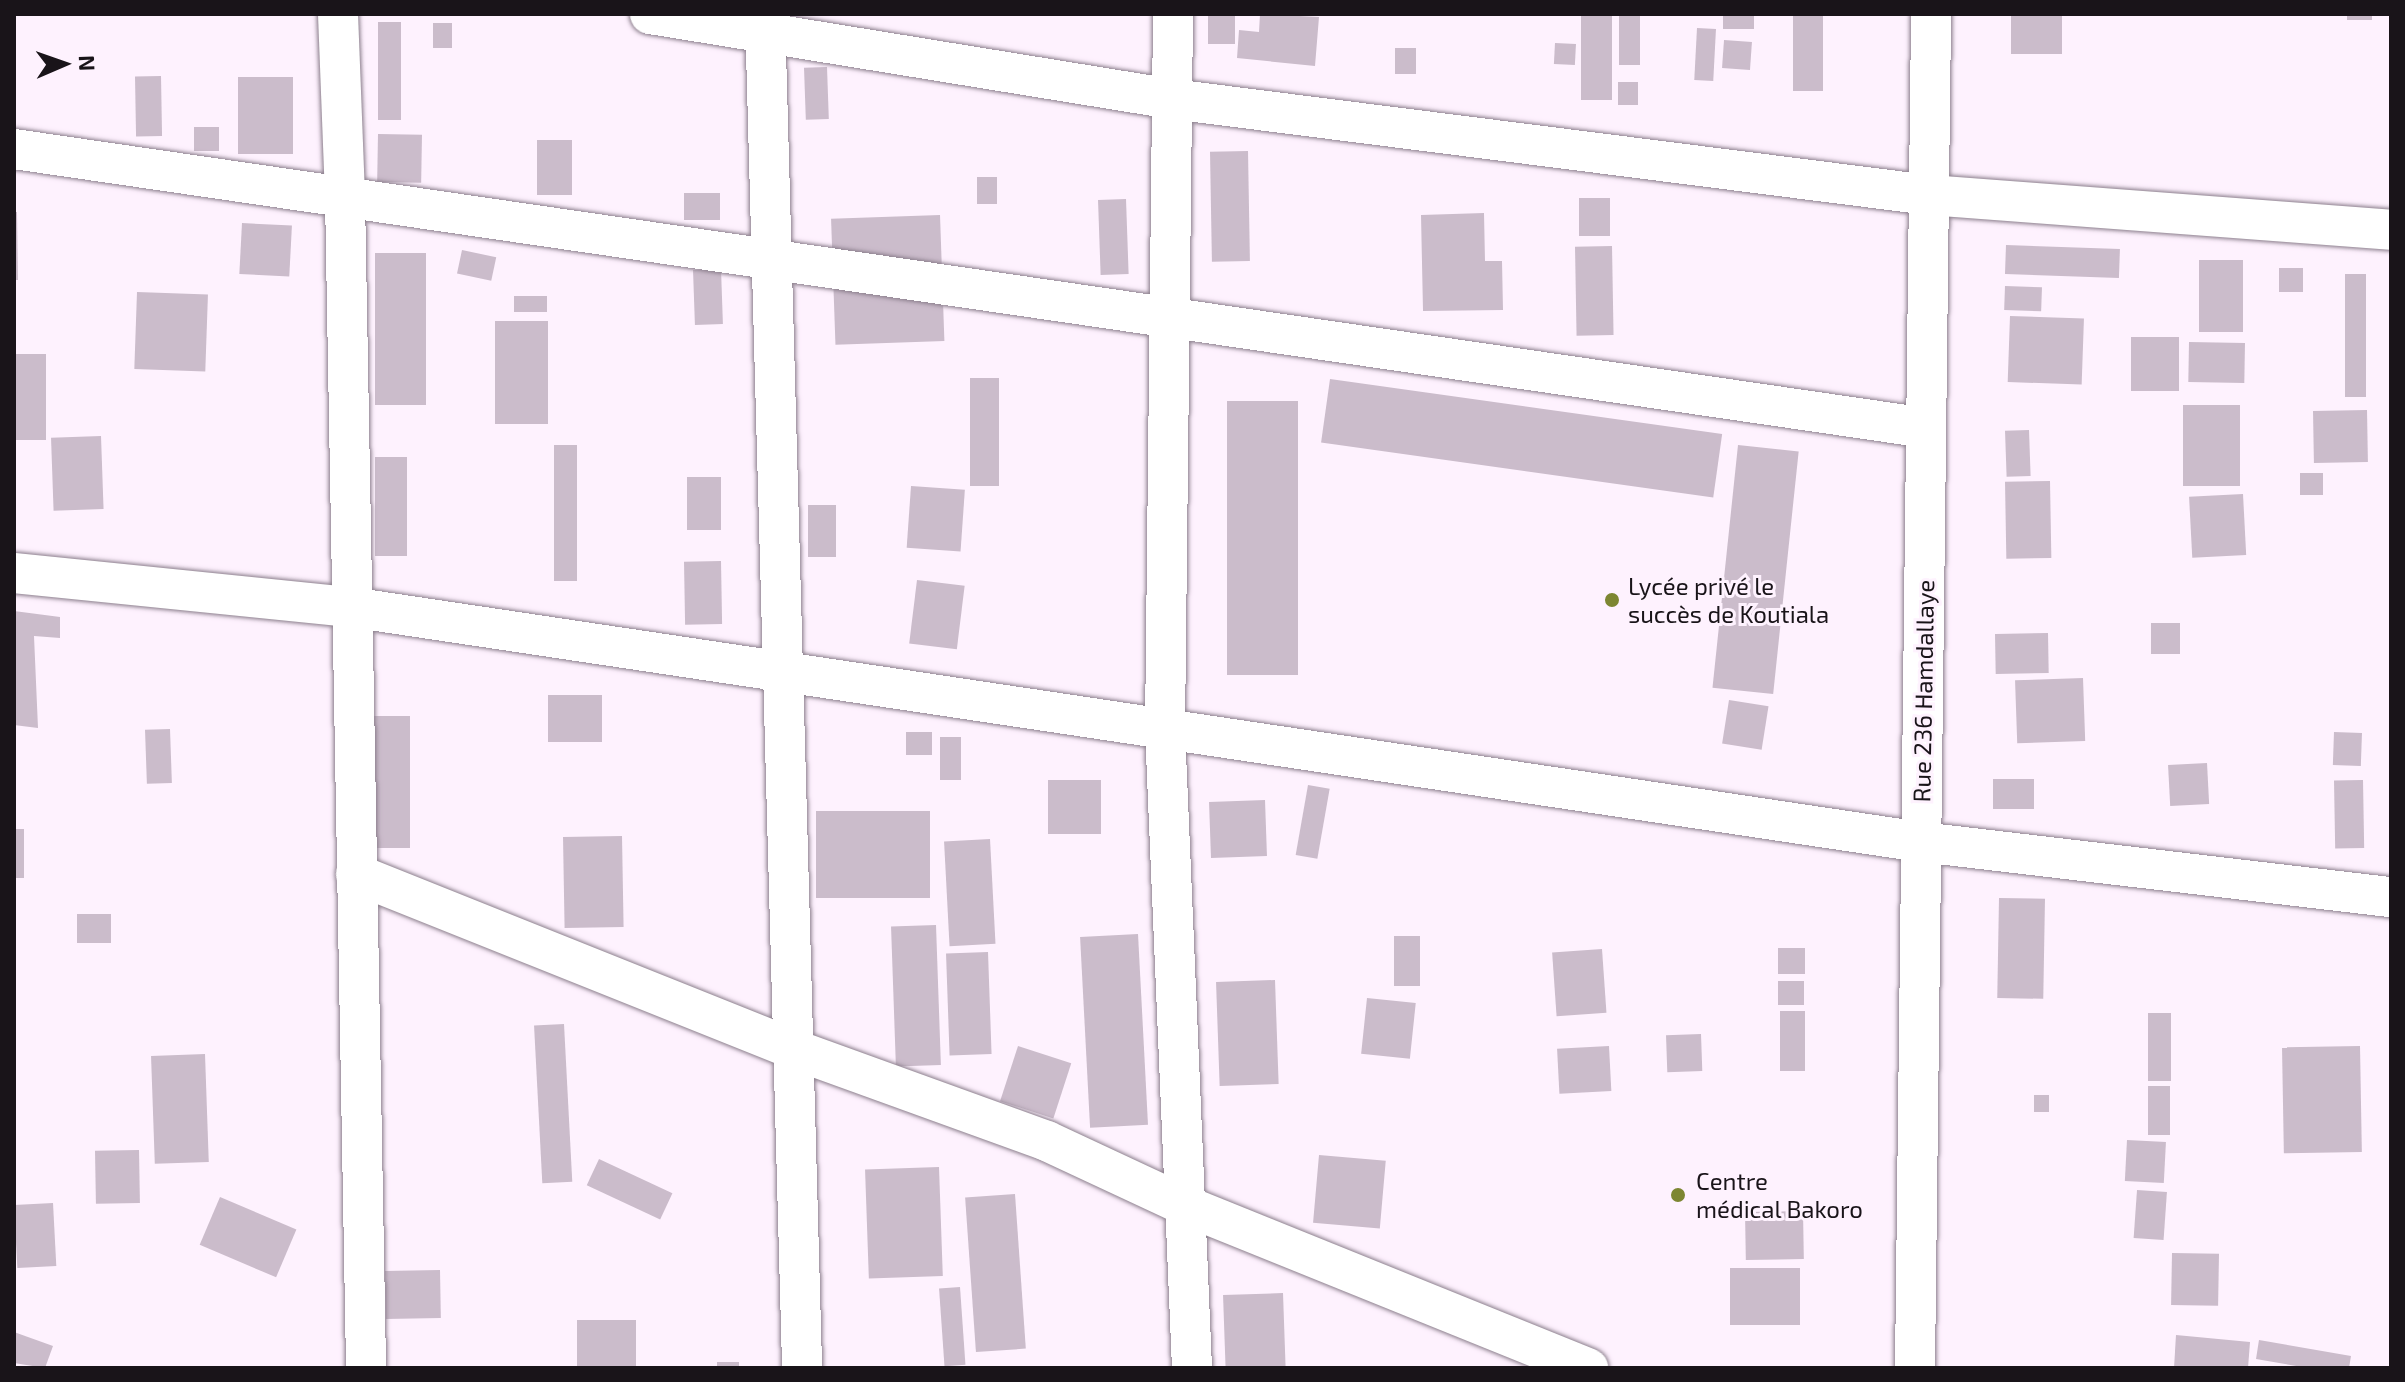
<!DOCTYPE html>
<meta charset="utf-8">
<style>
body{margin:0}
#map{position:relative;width:2405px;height:1382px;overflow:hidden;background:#fef2fe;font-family:"Exo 2",sans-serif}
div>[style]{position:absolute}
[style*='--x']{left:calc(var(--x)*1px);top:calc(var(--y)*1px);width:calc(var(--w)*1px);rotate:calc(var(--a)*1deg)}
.building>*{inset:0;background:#cbbccb;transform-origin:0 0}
.roads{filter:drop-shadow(0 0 2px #8c7f8d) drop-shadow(0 0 2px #8c7f8d)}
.minor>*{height:40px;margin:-20px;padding:0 20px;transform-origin:20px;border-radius:20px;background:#fff}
.dots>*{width:22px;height:22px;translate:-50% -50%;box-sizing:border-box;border:4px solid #fef2fe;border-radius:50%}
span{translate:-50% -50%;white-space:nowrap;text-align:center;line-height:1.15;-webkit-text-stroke:6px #fef2fe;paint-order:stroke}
.poi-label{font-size:24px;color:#191419}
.left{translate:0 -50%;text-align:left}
.street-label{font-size:24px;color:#191419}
.frame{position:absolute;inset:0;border:16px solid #191419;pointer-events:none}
.north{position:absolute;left:24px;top:24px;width:80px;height:80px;-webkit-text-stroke:6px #fef2fe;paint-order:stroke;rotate:88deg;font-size:22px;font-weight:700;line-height:32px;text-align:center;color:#191419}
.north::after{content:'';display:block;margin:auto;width:28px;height:36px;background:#191419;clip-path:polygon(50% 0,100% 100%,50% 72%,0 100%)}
</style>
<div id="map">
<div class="building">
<div style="left:1208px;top:14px;width:27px;height:30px"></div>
<div style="clip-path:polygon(1260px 14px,1319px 17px,1315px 66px,1237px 58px,1239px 30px,1259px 32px)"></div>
<div style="left:1581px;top:14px;width:31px;height:86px"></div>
<div style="left:1619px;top:14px;width:21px;height:51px"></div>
<div style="left:1723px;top:14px;width:31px;height:15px"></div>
<div style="left:1793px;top:14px;width:30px;height:77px"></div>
<div style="left:2011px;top:14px;width:51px;height:40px"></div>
<div style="left:2347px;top:14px;width:25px;height:6px"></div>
<div style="left:378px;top:22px;width:23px;height:98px"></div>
<div style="left:433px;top:23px;width:19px;height:25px"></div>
<div style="left:1697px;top:28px;width:19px;height:52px;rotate:3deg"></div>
<div style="left:1724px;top:40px;width:28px;height:28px;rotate:4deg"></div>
<div style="left:1555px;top:43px;width:21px;height:21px;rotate:3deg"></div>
<div style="left:1416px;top:48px;width:26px;height:21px;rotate:90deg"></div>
<div style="left:827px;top:67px;width:52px;height:23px;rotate:88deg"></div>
<div style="left:161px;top:76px;width:60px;height:26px;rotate:89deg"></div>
<div style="left:238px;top:77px;width:55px;height:77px"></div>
<div style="left:1618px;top:82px;width:20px;height:23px"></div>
<div style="left:194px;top:127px;width:25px;height:24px"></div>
<div style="left:378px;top:134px;width:44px;height:48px;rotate:1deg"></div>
<div style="left:537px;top:140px;width:35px;height:55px"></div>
<div style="left:1248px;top:151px;width:110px;height:38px;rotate:89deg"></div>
<div style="left:977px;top:177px;width:20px;height:27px"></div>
<div style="left:684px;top:193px;width:36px;height:27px"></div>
<div style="left:1579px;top:198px;width:31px;height:38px"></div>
<div style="left:1126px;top:199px;width:75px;height:28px;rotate:88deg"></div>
<div style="clip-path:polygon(14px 212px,17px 212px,18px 280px,14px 280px)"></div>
<div style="clip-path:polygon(1484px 213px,1485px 261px,1502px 261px,1503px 310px,1423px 311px,1421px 215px)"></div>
<div style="left:940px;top:215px;width:126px;height:109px;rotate:88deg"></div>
<div style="left:242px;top:223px;width:50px;height:51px;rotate:3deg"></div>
<div style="left:2006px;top:245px;width:114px;height:29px;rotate:2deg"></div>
<div style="left:1612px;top:246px;width:89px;height:37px;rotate:89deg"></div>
<div style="left:462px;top:250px;width:35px;height:24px;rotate:12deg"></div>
<div style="left:426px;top:253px;width:152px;height:51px;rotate:90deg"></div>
<div style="left:2199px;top:260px;width:44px;height:72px"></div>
<div style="left:2279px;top:268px;width:24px;height:24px"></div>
<div style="left:721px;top:269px;width:55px;height:28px;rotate:88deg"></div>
<div style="left:2345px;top:274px;width:21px;height:123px"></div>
<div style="left:2005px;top:286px;width:37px;height:24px;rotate:2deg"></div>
<div style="left:137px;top:292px;width:71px;height:77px;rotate:2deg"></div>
<div style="left:547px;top:296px;width:16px;height:33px;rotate:90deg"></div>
<div style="left:2010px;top:316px;width:74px;height:66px;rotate:2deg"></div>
<div style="left:495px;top:321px;width:53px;height:103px"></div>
<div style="left:2131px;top:337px;width:48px;height:54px"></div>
<div style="left:2189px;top:342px;width:56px;height:40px;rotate:1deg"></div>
<div style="left:16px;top:354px;width:30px;height:86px"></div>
<div style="left:970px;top:378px;width:29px;height:108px"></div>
<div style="left:1330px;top:379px;width:396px;height:64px;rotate:8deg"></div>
<div style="left:1227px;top:401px;width:71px;height:274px"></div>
<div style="left:2183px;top:405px;width:57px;height:81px"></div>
<div style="left:2367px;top:410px;width:52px;height:54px;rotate:89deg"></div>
<div style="left:2029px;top:430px;width:46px;height:24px;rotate:88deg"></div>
<div style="left:101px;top:436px;width:73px;height:50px;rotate:88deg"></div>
<div style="left:554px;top:445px;width:23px;height:136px"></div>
<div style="left:1738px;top:445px;width:61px;height:244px;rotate:6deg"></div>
<div style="left:375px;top:457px;width:32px;height:99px"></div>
<div style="left:2300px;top:473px;width:23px;height:22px"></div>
<div style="left:687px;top:477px;width:34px;height:53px"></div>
<div style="left:2050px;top:481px;width:77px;height:45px;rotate:89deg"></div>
<div style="left:911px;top:486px;width:54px;height:62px;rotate:4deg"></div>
<div style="left:2243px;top:494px;width:61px;height:54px;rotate:87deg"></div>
<div style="left:808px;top:505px;width:28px;height:52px"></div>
<div style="left:721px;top:561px;width:63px;height:37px;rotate:89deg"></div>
<div style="left:917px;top:580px;width:48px;height:64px;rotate:7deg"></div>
<div style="clip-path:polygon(14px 611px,60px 617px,60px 638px,34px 636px,38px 728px,14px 725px)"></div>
<div style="left:2151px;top:623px;width:29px;height:31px"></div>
<div style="left:2048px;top:633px;width:40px;height:53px;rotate:89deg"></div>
<div style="left:2083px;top:678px;width:63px;height:68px;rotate:88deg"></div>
<div style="left:548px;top:695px;width:54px;height:47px"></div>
<div style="left:1729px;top:700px;width:40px;height:44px;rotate:9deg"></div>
<div style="left:374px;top:716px;width:36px;height:132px"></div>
<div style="left:170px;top:729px;width:54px;height:25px;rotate:88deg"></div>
<div style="left:932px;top:732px;width:23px;height:26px;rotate:90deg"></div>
<div style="left:2334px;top:732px;width:28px;height:33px;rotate:2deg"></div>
<div style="left:940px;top:737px;width:21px;height:43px"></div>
<div style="left:2207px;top:763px;width:41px;height:39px;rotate:87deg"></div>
<div style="left:2034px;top:779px;width:30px;height:41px;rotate:90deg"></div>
<div style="left:1048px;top:780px;width:53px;height:54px"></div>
<div style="left:2363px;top:780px;width:68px;height:29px;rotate:89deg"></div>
<div style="left:1308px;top:785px;width:22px;height:71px;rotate:10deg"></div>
<div style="left:1265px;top:800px;width:56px;height:56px;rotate:88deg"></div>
<div style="left:816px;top:811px;width:114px;height:87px"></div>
<div style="left:14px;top:829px;width:10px;height:49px"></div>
<div style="left:622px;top:836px;width:91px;height:59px;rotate:89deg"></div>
<div style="left:990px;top:839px;width:105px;height:46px;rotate:87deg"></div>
<div style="left:1999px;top:898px;width:46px;height:100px;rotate:1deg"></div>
<div style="left:77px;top:914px;width:34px;height:29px"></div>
<div style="left:936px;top:925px;width:140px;height:45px;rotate:88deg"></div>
<div style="left:1138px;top:934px;width:191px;height:58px;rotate:87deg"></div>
<div style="left:1394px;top:936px;width:26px;height:50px"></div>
<div style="left:1778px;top:948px;width:27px;height:26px"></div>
<div style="left:1602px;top:949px;width:64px;height:50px;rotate:86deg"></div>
<div style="left:988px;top:952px;width:102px;height:42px;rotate:88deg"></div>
<div style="left:1275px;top:980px;width:104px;height:59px;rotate:88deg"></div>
<div style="left:1778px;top:981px;width:26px;height:24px"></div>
<div style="left:1367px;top:998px;width:49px;height:56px;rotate:6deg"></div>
<div style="left:1780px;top:1011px;width:25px;height:60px"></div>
<div style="left:2148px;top:1013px;width:23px;height:68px"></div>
<div style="left:564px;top:1024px;width:158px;height:30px;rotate:87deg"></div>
<div style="left:1701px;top:1034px;width:37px;height:35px;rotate:88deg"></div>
<div style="left:1018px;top:1046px;width:56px;height:58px;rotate:18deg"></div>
<div style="left:1609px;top:1046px;width:45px;height:52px;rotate:87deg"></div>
<div style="left:2360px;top:1046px;width:106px;height:78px;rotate:89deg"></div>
<div style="left:205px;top:1054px;width:108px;height:54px;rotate:88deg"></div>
<div style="left:2148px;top:1086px;width:22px;height:49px"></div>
<div style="left:2034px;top:1095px;width:15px;height:17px"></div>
<div style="left:2127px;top:1140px;width:39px;height:41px;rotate:3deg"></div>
<div style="left:139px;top:1150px;width:53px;height:44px;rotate:89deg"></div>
<div style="left:1319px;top:1155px;width:67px;height:68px;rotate:5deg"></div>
<div style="left:599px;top:1159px;width:81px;height:29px;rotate:25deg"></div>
<div style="left:939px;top:1167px;width:109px;height:74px;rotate:88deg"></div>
<div style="left:2137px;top:1190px;width:30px;height:48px;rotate:4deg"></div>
<div style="left:1015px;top:1194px;width:155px;height:50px;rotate:86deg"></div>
<div style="left:220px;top:1197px;width:83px;height:52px;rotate:23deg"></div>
<div style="left:53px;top:1203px;width:63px;height:39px;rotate:87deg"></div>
<div style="left:1803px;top:1211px;width:48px;height:58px;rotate:89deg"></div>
<div style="left:2172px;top:1253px;width:47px;height:52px;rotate:1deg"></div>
<div style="left:1730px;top:1268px;width:70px;height:57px"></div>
<div style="left:440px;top:1270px;width:48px;height:55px;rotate:89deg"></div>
<div style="left:960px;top:1287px;width:78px;height:21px;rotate:86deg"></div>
<div style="left:1283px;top:1293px;width:75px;height:60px;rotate:88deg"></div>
<div style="left:636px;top:1320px;width:48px;height:59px;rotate:90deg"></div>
<div style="clip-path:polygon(14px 1332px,53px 1346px,45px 1368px,14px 1363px)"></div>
<div style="clip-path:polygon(2176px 1335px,2250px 1342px,2248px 1368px,2174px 1368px)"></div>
<div style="clip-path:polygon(2259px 1340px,2351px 1356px,2349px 1368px,2308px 1368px,2256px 1359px)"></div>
<div style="left:717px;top:1362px;width:22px;height:6px"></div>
</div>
<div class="roads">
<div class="minor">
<div style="--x:338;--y:14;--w:183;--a:87.8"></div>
<div style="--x:345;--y:197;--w:1171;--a:88.97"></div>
<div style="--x:650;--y:14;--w:529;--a:9.25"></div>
<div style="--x:1172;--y:99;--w:763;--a:7.23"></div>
<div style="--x:1929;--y:195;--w:463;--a:4.3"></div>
<div style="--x:765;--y:14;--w:1355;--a:88.43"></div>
<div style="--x:1173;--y:14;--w:715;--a:90.64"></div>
<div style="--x:1165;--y:729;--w:640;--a:87.58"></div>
<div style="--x:14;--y:149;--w:1932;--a:8.3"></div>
<div style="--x:14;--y:573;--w:338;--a:5.8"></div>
<div style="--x:350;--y:607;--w:1588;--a:8.51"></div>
<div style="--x:1921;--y:842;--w:473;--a:6.7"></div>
<div style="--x:356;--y:874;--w:471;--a:21.8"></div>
<div style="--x:793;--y:1049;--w:270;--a:19.9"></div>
<div style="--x:1047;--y:1141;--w:151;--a:25"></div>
<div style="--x:1184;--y:1205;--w:436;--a:22"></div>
<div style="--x:1915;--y:1368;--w:1354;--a:-89.32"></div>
</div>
</div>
<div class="dots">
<div style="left:1612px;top:600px;background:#7d8632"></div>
<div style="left:1678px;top:1195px;background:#7d8632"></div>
</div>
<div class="poi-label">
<span class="left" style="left:1628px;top:600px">Lycée privé le<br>succès de Koutiala</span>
<span class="left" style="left:1696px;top:1195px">Centre<br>médical Bakoro</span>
</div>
<div class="street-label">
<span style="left:1923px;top:691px;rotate:-89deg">Rue 236 Hamdallaye</span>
</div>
<div class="frame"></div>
<div class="north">N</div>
</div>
